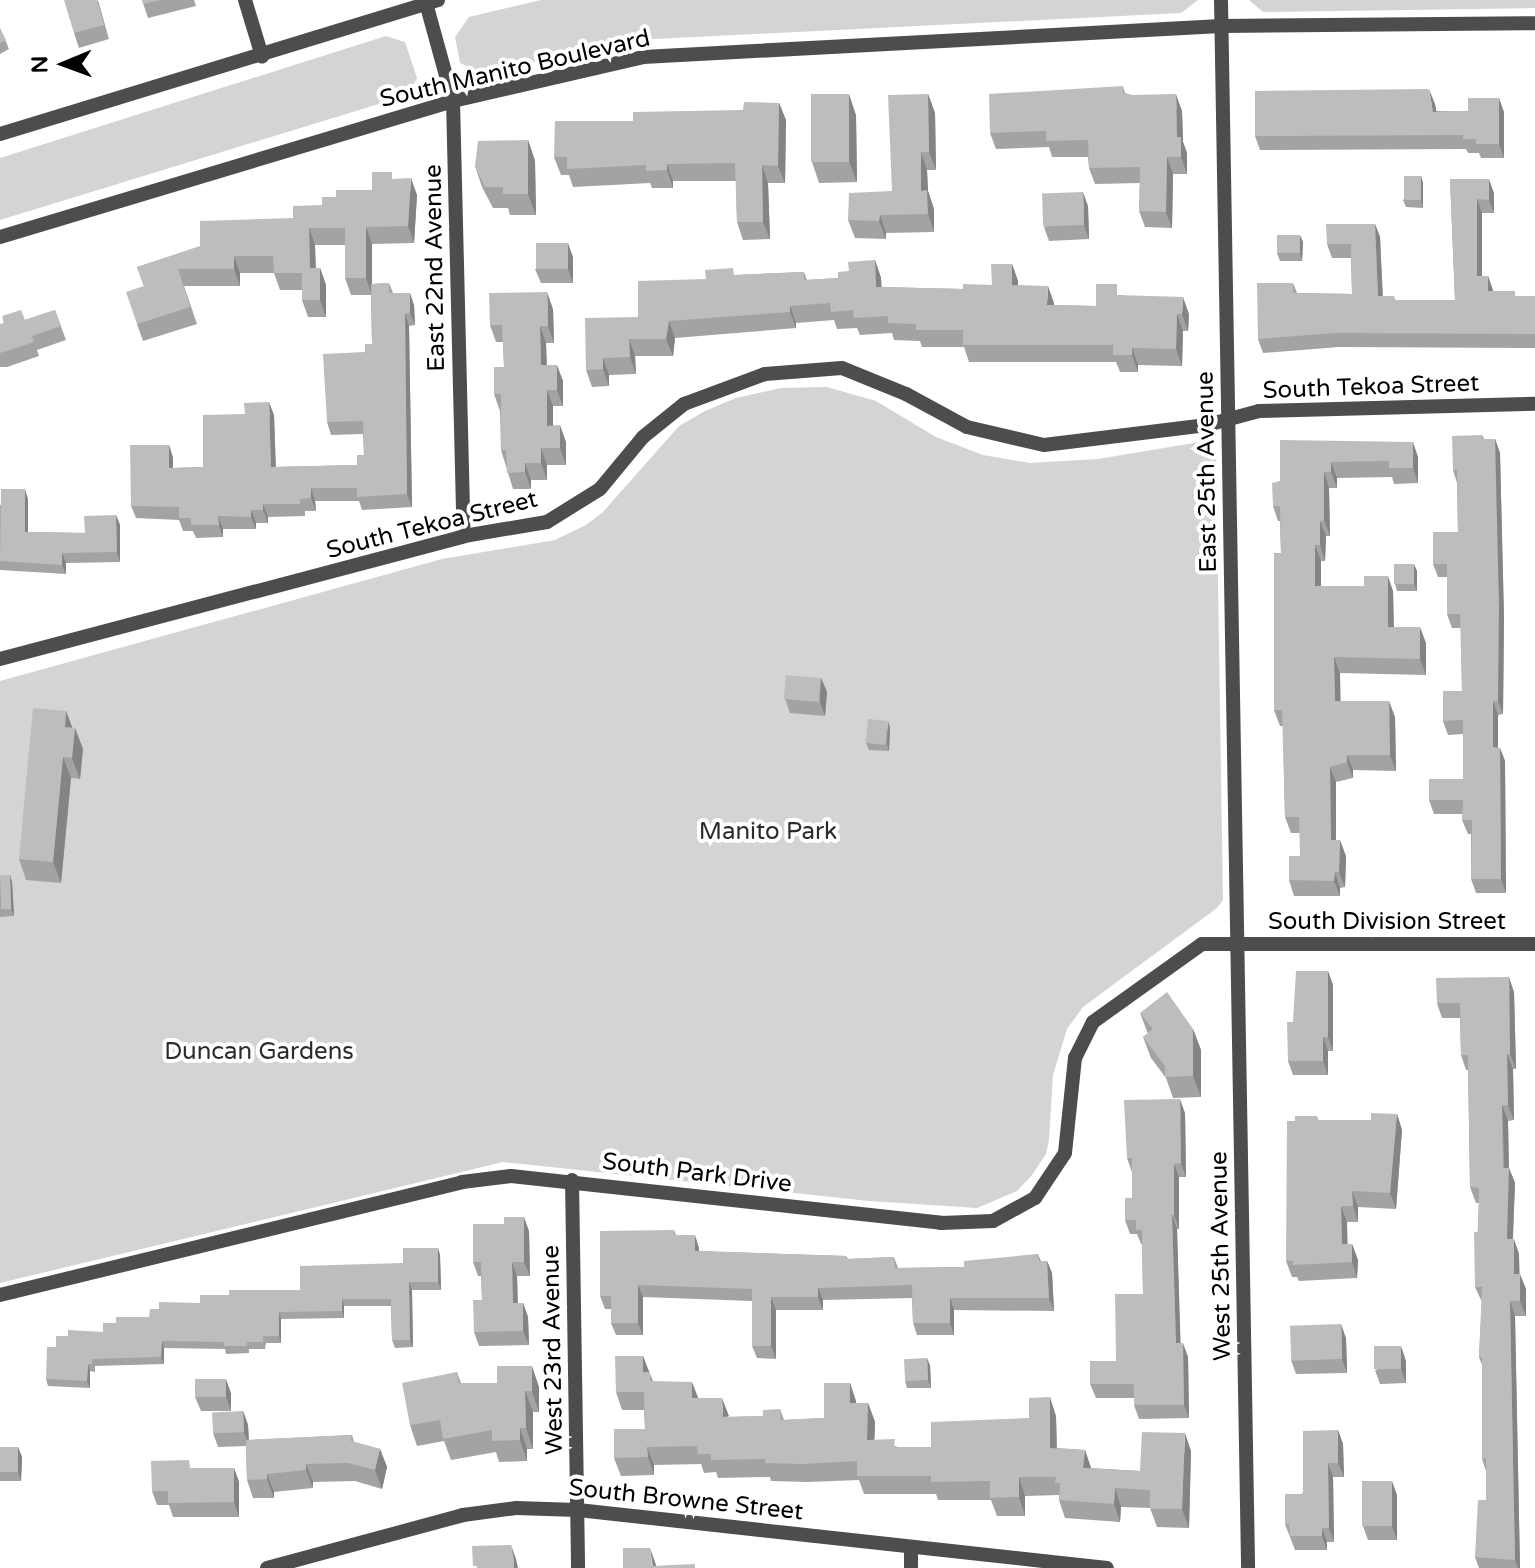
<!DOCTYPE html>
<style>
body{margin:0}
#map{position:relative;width:1535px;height:1568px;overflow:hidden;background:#fff;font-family:"Varela Round",sans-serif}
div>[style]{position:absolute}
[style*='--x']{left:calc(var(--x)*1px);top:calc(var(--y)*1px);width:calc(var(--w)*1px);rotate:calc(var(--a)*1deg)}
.green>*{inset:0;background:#d4d4d4}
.minor>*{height:14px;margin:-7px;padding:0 7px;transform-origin:7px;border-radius:7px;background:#4d4d4d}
.wall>*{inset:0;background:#a3a3a3}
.shaded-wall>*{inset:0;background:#848484}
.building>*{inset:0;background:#bdbdbd;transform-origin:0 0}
span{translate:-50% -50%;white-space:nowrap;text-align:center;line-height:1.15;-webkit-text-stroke:8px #fff;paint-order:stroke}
.street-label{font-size:24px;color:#000}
.park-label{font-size:24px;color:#2b2b2b}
.north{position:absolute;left:24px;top:24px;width:80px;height:80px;-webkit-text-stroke:6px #fff;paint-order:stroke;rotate:269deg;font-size:22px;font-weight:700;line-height:32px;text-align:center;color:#000}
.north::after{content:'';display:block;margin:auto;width:28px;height:36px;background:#000;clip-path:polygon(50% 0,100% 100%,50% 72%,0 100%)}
</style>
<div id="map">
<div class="green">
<div style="clip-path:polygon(541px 0,1198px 0,1181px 13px,633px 40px,481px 73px,460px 63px,455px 37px,469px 17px)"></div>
<div style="clip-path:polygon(1249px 0,1535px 0,1535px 8px,1263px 12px)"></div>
<div style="clip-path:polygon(386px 36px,405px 42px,417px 78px,408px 95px,0 220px,0 158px)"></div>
<div style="clip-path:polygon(827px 387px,876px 401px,936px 437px,983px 455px,1030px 463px,1098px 459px,1200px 442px,1210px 444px,1216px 454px,1223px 900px,1217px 908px,1083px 1007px,1067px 1029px,1053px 1075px,1049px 1140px,1046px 1154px,1032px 1175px,1017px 1191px,977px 1208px,869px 1201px,503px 1162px,0 1283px,0 681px,442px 559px,555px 540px,586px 525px,603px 512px,679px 426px,705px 411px,736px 398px,781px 388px)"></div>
</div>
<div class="minor">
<div style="--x:245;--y:0;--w:59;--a:73.1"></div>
<div style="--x:1221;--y:0;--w:1568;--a:89.01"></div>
<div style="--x:426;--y:3;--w:102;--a:74.6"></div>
<div style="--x:453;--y:101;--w:435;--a:88.6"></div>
<div style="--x:0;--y:134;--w:458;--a:-17"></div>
<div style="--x:0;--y:237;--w:473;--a:-16.7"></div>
<div style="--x:453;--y:101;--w:195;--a:-13"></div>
<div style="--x:643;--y:57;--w:579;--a:-3.07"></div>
<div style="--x:1221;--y:26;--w:314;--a:-0.5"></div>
<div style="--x:0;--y:659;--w:480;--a:-14.8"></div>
<div style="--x:464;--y:536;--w:84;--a:-9.6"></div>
<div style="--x:547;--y:522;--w:62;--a:-31.9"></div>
<div style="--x:600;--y:489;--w:67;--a:-50.4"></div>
<div style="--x:643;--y:437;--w:53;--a:-38.8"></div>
<div style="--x:684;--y:404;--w:86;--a:-20.3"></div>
<div style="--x:765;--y:374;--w:77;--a:-4.5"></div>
<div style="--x:842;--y:368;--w:69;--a:22.1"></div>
<div style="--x:906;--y:394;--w:69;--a:28.4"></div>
<div style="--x:967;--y:427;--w:79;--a:13.2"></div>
<div style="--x:1044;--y:445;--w:164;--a:-7"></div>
<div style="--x:1207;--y:425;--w:54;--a:-15.1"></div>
<div style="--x:1259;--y:411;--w:276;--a:-1.5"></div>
<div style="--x:572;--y:1180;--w:388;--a:89.1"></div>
<div style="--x:0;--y:1295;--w:476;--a:-13.7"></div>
<div style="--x:462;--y:1182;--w:49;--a:-7"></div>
<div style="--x:511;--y:1176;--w:433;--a:6.2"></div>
<div style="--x:941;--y:1223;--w:52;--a:-2.2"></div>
<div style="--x:993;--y:1221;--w:48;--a:-28.7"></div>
<div style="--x:1035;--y:1198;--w:54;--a:-56.3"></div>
<div style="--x:1065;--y:1153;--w:96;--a:-84"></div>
<div style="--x:1075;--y:1058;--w:40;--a:-63.4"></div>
<div style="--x:1093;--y:1022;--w:134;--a:-35.6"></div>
<div style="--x:1202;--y:944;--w:333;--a:0"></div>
<div style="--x:911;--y:1547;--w:21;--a:90"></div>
<div style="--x:267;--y:1568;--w:203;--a:-15.1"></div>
<div style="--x:463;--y:1515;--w:53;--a:-7.5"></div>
<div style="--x:516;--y:1508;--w:62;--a:1.8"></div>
<div style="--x:578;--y:1510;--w:532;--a:6.26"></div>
</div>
<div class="wall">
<div style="clip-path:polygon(98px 0,109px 39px,79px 48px,74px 33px)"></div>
<div style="clip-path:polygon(142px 0,194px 0,196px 6px,148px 18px)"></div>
<div style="clip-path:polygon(0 28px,9px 49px,0 54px)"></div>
<div style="clip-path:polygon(1123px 86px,1125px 93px,1182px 111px,1183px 142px,1187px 153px,1187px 174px,1173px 174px,1172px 228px,1145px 227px,1139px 211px,1140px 183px,1095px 184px,1089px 168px,1088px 157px,1052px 157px,1049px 147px,996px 149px,990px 133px)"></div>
<div style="clip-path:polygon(928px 94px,935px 113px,936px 170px,927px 170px,928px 191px,934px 209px,934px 232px,886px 233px,886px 239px,855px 238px,848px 220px,892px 191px)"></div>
<div style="clip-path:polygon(779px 103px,786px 120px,785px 183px,768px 183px,770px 239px,743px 240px,737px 222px,736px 181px,673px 181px,673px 188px,652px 188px,650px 183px,573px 187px,569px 175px,561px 175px,554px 157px,633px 121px,743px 110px)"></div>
<div style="clip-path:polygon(1435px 104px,1436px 111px,1504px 112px,1504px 158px,1481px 158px,1479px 153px,1468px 153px,1466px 149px,1260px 150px,1255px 136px)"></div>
<div style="clip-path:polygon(856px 115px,857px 182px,819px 183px,812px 162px)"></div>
<div style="clip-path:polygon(528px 140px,535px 161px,536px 215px,510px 215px,508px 208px,493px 208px,482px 187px,475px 166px)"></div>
<div style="clip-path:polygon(1421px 176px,1423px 183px,1423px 208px,1406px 207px,1403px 200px)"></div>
<div style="clip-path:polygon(394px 179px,417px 195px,414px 243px,372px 244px,372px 284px,389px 283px,393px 293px,414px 305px,415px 325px,409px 326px,412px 507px,362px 510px,359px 501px,315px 501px,316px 511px,305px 511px,305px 516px,268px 517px,268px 523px,256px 523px,256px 529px,223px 529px,223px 537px,196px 538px,193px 531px,183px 531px,179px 520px,136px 518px,131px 506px,169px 445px,173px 458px,173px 468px,203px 467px,274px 415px,276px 467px,357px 465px,364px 455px,363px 434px,331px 435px,327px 422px,365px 352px,372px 344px,371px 295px,351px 295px,345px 278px,345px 245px,315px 245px,316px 268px,320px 268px,326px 285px,326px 317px,308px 317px,302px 300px,302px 290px,280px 290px,274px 273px,240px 273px,240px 286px,184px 286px,197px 324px,143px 341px,137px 324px,144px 286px,137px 267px,293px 218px,322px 205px,336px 197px,372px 190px)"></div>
<div style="clip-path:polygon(1450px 179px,1494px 193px,1494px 213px,1482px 213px,1482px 276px,1488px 276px,1493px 291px,1516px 296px,1535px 296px,1535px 348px,1339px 347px,1263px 353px,1258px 339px,1293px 283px,1297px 293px,1352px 294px,1351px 258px,1332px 258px,1327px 244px,1375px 224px,1380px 237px,1383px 296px,1394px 296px,1395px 300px,1455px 300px)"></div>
<div style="clip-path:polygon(1088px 206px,1089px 239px,1049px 241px,1044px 227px)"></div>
<div style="clip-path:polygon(1303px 242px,1302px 261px,1280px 261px,1277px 253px)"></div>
<div style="clip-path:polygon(573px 257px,573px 283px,541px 283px,535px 269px)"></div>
<div style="clip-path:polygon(875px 260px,881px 278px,881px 287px,963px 289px,992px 285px,1012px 264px,1018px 281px,1018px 286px,1054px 303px,1054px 305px,1096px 306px,1121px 295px,1189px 314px,1188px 331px,1183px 331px,1182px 366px,1138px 365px,1138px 372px,1120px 372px,1116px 362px,969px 362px,964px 347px,922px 347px,920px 341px,894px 340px,892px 333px,860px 335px,857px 328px,837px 329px,834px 320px,796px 323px,796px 328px,675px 338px,673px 356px,635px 356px,636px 374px,609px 375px,609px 386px,592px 387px,586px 370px,638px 317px,706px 279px,736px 275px,804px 272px,807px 280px,838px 278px,849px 271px)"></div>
<div style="clip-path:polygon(553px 309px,554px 343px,546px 343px,547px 365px,563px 381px,563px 406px,553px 406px,553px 425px,566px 442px,566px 465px,547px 465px,547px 480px,531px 480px,531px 489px,513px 489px,501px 450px,500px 411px,494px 394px,504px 367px,503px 342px,496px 342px,490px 325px)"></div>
<div style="clip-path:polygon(55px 310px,66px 340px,37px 350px,39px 356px,7px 367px,0 367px,0 324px,25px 320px)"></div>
<div style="clip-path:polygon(1482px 435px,1484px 439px,1495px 439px,1500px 453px,1504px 618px,1503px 714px,1498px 715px,1498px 748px,1500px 748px,1505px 761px,1506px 893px,1476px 893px,1471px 879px,1471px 834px,1468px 834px,1462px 820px,1463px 814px,1434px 814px,1429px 800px,1463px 779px,1463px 734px,1448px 735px,1443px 721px,1462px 691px,1461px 628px,1452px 628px,1447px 614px,1447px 577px,1438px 577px,1433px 564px,1458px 532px,1457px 483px,1453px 470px)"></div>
<div style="clip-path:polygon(1280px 440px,1418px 457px,1418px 483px,1394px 484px,1392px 477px,1337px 478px,1337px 488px,1329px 488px,1330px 536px,1326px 536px,1325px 561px,1321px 561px,1321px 586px,1393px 591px,1394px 627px,1426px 643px,1426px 675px,1340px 673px,1340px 701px,1395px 717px,1396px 771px,1353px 770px,1353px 778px,1336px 782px,1336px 840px,1346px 856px,1345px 887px,1340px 888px,1340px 896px,1294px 896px,1289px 880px,1300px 856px,1300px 833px,1291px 833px,1285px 817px,1283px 726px,1280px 726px,1274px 710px,1281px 553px,1280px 521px,1278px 521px,1273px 506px,1280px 481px)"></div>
<div style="clip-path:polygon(28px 499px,28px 532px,85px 533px,116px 515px,120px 525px,120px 562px,66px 563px,66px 574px,0 570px,0 505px)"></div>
<div style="clip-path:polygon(1417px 571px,1417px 591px,1397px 591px,1395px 584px)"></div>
<div style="clip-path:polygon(821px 678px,827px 692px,825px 716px,790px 713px,785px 699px)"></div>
<div style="clip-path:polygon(66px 711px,72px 728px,75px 728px,83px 749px,80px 779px,71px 778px,61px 883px,26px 880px,19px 859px)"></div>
<div style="clip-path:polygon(890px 728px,889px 751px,869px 750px,866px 743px)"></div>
<div style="clip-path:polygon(10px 875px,12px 882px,14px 916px,0 917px,0 876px)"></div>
<div style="clip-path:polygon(1328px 971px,1333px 985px,1333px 1051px,1328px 1051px,1328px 1075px,1293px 1075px,1288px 1061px,1293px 1022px)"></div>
<div style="clip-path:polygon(1514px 992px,1516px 1069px,1513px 1069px,1514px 1120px,1508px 1121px,1509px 1168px,1515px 1183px,1513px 1239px,1519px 1254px,1519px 1274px,1526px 1289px,1526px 1316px,1515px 1316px,1520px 1568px,1479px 1568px,1475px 1557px,1486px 1500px,1486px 1471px,1482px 1459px,1482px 1365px,1479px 1357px,1482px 1302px,1475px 1287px,1479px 1203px,1476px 1203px,1470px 1187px,1468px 1070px,1466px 1070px,1461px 1055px,1460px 1018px,1442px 1018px,1437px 1003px)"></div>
<div style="clip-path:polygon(1140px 1013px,1193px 1029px,1201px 1050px,1201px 1097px,1173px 1098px,1166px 1078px,1151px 1058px,1143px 1037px,1148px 1034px)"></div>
<div style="clip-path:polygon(1185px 1113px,1186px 1177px,1179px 1177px,1179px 1229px,1177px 1229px,1180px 1343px,1188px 1357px,1189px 1418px,1139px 1419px,1134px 1405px,1134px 1398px,1096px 1398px,1090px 1384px,1116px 1361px,1143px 1294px,1142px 1244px,1141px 1244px,1137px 1234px,1130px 1234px,1125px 1220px,1132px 1198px,1132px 1172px,1127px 1158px)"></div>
<div style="clip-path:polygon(1397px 1114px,1402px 1130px,1396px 1209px,1358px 1207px,1358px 1222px,1347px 1222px,1347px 1244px,1352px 1244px,1358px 1260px,1357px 1278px,1299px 1281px,1297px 1277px,1292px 1277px,1286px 1261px,1295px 1121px,1317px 1116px,1318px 1120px,1371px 1120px)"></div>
<div style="clip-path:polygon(674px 1230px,676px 1235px,699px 1248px,699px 1251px,846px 1256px,848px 1259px,894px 1257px,898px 1268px,964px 1267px,1038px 1254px,1041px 1261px,1047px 1261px,1052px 1273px,1054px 1311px,954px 1310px,954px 1335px,917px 1335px,913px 1323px,912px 1298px,823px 1300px,823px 1310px,776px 1310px,776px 1359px,757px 1358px,752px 1346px,752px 1301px,643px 1297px,643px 1335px,616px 1335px,611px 1323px,611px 1309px,605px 1309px,600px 1296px)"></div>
<div style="clip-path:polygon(529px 1231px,530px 1276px,517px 1276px,518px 1303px,523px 1303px,528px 1317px,529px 1345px,479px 1346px,474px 1332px,482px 1300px,481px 1276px,478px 1276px,473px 1262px)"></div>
<div style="clip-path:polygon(438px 1248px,440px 1255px,441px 1290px,412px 1290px,413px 1347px,395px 1348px,392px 1340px,391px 1306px,344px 1306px,344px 1318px,281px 1319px,281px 1343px,266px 1343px,265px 1349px,249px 1349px,249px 1353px,226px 1354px,225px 1349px,164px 1348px,164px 1364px,95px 1366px,95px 1372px,90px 1371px,90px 1388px,48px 1386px,46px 1379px,56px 1347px,68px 1336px,103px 1332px,116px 1323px,149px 1317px,159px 1309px,200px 1303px,229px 1295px,300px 1290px,403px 1263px)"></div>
<div style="clip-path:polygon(1346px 1338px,1347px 1373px,1296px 1374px,1291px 1360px)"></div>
<div style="clip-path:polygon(643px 1356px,653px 1381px,698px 1398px,729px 1417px,763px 1416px,780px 1409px,784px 1420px,824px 1418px,850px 1383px,856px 1403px,868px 1403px,875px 1422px,874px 1440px,898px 1447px,931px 1447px,1029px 1418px,1056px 1416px,1057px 1448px,1085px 1450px,1091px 1468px,1140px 1471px,1191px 1451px,1189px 1528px,1157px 1527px,1150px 1508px,1121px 1507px,1120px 1522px,1065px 1518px,1059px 1500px,1059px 1495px,1025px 1496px,1025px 1516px,997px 1516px,991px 1500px,938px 1500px,936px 1494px,864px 1494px,859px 1480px,808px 1482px,771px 1481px,770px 1477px,718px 1478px,716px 1472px,704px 1473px,701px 1464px,654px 1465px,654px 1475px,621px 1476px,614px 1458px,645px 1429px,644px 1410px,622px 1410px,616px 1392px)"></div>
<div style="clip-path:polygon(1406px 1361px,1406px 1383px,1380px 1384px,1375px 1370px)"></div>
<div style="clip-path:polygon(930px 1365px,931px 1388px,907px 1388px,905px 1381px)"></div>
<div style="clip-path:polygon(457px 1372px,461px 1383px,539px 1387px,539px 1412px,533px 1412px,533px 1449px,527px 1449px,527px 1461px,499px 1462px,496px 1452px,451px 1460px,444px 1441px,417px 1446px,410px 1425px)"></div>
<div style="clip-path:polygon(231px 1393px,231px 1411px,201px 1411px,195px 1397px)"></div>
<div style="clip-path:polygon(243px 1411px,248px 1425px,249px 1440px,352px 1435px,354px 1442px,380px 1449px,387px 1467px,382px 1489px,355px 1481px,313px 1482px,313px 1488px,274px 1492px,274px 1498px,253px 1498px,247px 1480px,246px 1446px,218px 1447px,213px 1433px)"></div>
<div style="clip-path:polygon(1338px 1430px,1343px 1444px,1344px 1477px,1333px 1477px,1334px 1542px,1327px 1542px,1327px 1550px,1295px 1550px,1285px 1524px)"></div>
<div style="clip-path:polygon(0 1447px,18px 1447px,22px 1457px,21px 1481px,0 1481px)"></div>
<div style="clip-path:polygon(192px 1468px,234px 1468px,239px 1482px,239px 1517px,173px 1517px,169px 1505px,157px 1505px,152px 1491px)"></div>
<div style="clip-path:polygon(1397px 1495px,1397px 1540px,1368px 1540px,1363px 1526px)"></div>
</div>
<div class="shaded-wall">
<div style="clip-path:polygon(1429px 89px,1435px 104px,1439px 126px,1433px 112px)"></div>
<div style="clip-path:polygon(849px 94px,856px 115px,857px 182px,849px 161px)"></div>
<div style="clip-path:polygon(928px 94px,935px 113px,936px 170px,929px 152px)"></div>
<div style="clip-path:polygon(1176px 94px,1182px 111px,1183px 142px,1187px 153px,1187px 174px,1181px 157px,1177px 137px)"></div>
<div style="clip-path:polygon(1499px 98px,1504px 112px,1504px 158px,1499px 144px)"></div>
<div style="clip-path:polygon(779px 103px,786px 120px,785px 183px,778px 166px)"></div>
<div style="clip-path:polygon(528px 140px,535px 161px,536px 215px,528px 194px)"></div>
<div style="clip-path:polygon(921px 152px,927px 170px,928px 191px,934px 209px,934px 232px,921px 191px)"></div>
<div style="clip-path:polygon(1167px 157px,1173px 174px,1172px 228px,1166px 212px)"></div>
<div style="clip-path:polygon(667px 164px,673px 181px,673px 188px,667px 170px)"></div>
<div style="clip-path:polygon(762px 165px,768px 183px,770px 239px,763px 222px)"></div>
<div style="clip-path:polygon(1421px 176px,1423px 183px,1423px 208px,1421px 200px)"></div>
<div style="clip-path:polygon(411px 178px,417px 195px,414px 243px,408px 226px)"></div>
<div style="clip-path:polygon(1489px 179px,1494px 193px,1494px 213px,1489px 200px)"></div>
<div style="clip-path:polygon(1083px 192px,1088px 206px,1089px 239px,1084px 225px)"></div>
<div style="clip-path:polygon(1477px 199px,1482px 213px,1482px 290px,1477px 276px)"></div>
<div style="clip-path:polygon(880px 215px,886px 233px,886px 239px,879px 221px)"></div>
<div style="clip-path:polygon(1375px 224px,1380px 237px,1383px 309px,1378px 296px)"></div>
<div style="clip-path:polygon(366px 227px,372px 244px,372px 295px,366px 278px)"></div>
<div style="clip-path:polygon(309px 228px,315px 245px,316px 285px,310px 268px)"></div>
<div style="clip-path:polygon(1300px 235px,1303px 242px,1302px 261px,1300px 254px)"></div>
<div style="clip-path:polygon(568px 243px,573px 257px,573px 283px,568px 269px)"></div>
<div style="clip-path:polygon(234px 256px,240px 273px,240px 286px,234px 269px)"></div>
<div style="clip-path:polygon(875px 260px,881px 278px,883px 304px,876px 287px)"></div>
<div style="clip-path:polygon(1012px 264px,1018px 281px,1018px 302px,1012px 285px)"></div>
<div style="clip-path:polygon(320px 268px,326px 285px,326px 317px,320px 300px)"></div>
<div style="clip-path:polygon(1488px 276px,1493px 290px,1493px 305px,1488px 291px)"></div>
<div style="clip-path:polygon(1048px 286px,1054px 303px,1054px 322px,1047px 305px)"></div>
<div style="clip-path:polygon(547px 292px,553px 309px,554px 343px,548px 326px)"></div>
<div style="clip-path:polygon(410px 293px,414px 305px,415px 325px,410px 313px)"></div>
<div style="clip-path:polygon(1183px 297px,1189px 314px,1188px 331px,1182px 314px)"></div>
<div style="clip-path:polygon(790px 306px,796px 323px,796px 328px,790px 312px)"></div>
<div style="clip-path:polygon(405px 313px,409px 326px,412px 507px,407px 494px)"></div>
<div style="clip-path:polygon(1177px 314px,1183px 331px,1182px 366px,1176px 349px)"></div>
<div style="clip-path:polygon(669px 321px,675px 338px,673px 356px,666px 339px)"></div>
<div style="clip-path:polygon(540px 326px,546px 343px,547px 382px,541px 365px)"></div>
<div style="clip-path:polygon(629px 339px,635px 356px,636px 374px,630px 357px)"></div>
<div style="clip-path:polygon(1132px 348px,1138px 365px,1138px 372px,1132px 355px)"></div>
<div style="clip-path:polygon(603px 358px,609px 375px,609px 386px,603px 369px)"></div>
<div style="clip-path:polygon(557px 365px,563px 381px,563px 406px,557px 390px)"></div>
<div style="clip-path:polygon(547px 390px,553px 406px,553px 442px,547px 426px)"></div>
<div style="clip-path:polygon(269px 402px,274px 415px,276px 480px,271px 467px)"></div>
<div style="clip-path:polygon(560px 425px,566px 442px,566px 465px,560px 448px)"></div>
<div style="clip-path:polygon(1495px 439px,1500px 453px,1504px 618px,1503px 714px,1498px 701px)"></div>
<div style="clip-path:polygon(1413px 442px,1418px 457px,1418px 483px,1413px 468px)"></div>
<div style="clip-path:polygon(169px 445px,173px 458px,173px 480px,169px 468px)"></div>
<div style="clip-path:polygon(541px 448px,547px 465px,547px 480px,541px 463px)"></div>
<div style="clip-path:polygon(1331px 462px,1337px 478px,1337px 488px,1331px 472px)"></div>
<div style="clip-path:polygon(525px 463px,531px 480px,531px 489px,525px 472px)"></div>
<div style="clip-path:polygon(1324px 472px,1329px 488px,1330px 536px,1324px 520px)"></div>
<div style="clip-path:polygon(311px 488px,315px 501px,316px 511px,311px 498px)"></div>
<div style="clip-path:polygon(25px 489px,28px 499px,28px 542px,25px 532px)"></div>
<div style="clip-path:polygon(263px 504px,268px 517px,268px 523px,263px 510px)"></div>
<div style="clip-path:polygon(251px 510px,256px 523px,256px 529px,251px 517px)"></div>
<div style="clip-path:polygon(116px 515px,120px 525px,120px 562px,117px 552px)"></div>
<div style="clip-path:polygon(218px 516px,223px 529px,223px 537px,219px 525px)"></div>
<div style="clip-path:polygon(1320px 521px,1326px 536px,1325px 561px,1320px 545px)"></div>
<div style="clip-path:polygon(1315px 545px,1321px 561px,1321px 602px,1315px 586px)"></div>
<div style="clip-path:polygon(62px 553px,66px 563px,66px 574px,62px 565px)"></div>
<div style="clip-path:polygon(1414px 564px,1417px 571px,1417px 591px,1414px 584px)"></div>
<div style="clip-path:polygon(1388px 576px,1393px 591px,1394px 642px,1388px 627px)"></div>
<div style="clip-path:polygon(1420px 627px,1426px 643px,1426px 675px,1420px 659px)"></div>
<div style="clip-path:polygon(1334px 657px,1340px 673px,1341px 717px,1335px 701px)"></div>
<div style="clip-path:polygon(821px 678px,827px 692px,825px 716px,820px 702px)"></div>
<div style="clip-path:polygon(1389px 701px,1395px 717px,1396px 771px,1390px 755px)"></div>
<div style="clip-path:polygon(1493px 701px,1498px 715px,1498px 761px,1493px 747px)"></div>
<div style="clip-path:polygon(66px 711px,74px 732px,65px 727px)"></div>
<div style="clip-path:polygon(888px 721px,890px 728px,889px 751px,887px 744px)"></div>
<div style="clip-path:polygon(75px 728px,83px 749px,80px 779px,72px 758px)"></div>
<div style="clip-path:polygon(1500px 748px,1505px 761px,1506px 893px,1501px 879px)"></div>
<div style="clip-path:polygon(1347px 755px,1353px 770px,1353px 778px,1347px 762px)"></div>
<div style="clip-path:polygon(63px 757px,71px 778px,61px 883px,53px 862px)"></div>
<div style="clip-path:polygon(1330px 767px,1336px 782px,1336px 855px,1331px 840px)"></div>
<div style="clip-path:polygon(1340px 840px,1346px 856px,1345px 887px,1339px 872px)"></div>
<div style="clip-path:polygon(1335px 872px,1340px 888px,1340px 896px,1334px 881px)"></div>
<div style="clip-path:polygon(10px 875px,12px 882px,14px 916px,11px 909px)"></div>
<div style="clip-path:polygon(1328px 971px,1333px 985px,1333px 1051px,1328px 1037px)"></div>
<div style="clip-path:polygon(1509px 977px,1514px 992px,1516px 1069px,1510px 1054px)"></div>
<div style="clip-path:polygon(1193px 1029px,1201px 1050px,1201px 1097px,1193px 1076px)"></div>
<div style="clip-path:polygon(1323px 1037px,1328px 1051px,1328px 1075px,1323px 1061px)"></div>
<div style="clip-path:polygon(1507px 1054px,1513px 1069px,1514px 1120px,1508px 1105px)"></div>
<div style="clip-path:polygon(1180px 1099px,1185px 1113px,1186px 1177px,1181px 1163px)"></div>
<div style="clip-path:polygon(1502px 1105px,1508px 1121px,1509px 1180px,1509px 1168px,1515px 1183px,1512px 1254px,1507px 1239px)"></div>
<div style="clip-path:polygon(1397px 1114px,1402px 1130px,1396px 1209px,1390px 1193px)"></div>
<div style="clip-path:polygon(1174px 1164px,1179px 1177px,1179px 1229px,1174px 1215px)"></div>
<div style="clip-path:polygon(1352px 1191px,1358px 1207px,1358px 1222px,1353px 1206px)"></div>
<div style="clip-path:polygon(1341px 1206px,1347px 1222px,1348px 1260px,1342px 1244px)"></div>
<div style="clip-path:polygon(1172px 1215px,1177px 1229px,1181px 1357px,1176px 1343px)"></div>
<div style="clip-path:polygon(524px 1217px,529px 1231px,530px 1276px,524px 1262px)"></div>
<div style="clip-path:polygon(695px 1235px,699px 1248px,699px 1264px,695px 1251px)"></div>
<div style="clip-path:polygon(1514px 1239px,1519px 1254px,1520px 1289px,1514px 1274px)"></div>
<div style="clip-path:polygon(1352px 1244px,1358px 1260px,1357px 1278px,1352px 1262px)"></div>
<div style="clip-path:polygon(438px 1248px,440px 1255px,441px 1290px,438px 1282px)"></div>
<div style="clip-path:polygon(1047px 1261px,1052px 1273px,1054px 1311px,1049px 1298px)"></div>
<div style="clip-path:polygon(512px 1262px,517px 1276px,518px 1317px,513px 1303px)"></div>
<div style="clip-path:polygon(1520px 1274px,1526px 1289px,1526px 1316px,1520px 1301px)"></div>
<div style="clip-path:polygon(409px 1282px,412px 1290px,413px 1347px,410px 1340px)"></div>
<div style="clip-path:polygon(638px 1285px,643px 1297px,643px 1335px,638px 1323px)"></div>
<div style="clip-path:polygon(818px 1288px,823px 1300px,823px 1310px,818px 1297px)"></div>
<div style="clip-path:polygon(771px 1297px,776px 1310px,776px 1359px,771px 1346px)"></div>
<div style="clip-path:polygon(950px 1298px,954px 1310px,954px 1335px,950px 1323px)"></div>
<div style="clip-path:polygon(342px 1299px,344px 1306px,344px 1318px,342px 1311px)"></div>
<div style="clip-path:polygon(1510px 1301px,1515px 1316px,1520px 1568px,1518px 1568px,1515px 1560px)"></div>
<div style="clip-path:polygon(523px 1303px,528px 1317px,529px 1345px,523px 1331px)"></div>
<div style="clip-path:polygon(279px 1312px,281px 1319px,281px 1343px,279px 1336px)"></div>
<div style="clip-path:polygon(1341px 1324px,1346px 1338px,1347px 1373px,1342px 1359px)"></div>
<div style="clip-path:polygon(162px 1341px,164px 1348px,164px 1364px,161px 1357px)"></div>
<div style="clip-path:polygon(1183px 1343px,1188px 1357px,1189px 1418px,1184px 1405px)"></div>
<div style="clip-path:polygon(1401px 1346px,1406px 1361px,1406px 1383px,1401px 1369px)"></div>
<div style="clip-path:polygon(643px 1356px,650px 1375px,643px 1372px)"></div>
<div style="clip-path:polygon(927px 1358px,930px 1365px,931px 1388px,928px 1380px)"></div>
<div style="clip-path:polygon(88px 1364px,90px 1371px,90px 1388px,87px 1381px)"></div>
<div style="clip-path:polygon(532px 1366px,539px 1387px,539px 1412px,532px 1391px)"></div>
<div style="clip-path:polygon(226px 1379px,231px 1393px,231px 1411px,226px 1397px)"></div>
<div style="clip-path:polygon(692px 1382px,699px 1400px,692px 1398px)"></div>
<div style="clip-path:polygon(850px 1383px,856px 1401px,856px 1421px,850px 1403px)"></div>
<div style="clip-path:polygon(525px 1391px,533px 1412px,533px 1449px,526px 1428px)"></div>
<div style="clip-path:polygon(1050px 1397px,1056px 1416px,1057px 1466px,1050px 1448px)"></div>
<div style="clip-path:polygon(722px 1398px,729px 1416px,723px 1417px)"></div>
<div style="clip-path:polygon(868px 1403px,875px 1422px,874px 1458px,867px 1440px)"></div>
<div style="clip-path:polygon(243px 1411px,248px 1425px,249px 1446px,244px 1432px)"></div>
<div style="clip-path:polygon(520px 1428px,527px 1449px,527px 1461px,520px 1440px)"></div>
<div style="clip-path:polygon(1338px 1430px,1343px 1444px,1344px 1477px,1338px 1463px)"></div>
<div style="clip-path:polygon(1185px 1433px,1191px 1451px,1189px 1528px,1182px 1509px)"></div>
<div style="clip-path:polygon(18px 1447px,22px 1457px,21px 1481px,18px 1472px)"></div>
<div style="clip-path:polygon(647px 1447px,654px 1465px,654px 1475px,648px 1457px)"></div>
<div style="clip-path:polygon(380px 1449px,387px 1467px,382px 1489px,375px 1470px)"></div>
<div style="clip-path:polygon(1085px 1450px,1091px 1468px,1083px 1468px)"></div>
<div style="clip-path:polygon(1328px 1463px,1333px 1477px,1334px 1542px,1329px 1528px)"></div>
<div style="clip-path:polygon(306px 1464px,313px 1482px,313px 1488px,306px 1470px)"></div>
<div style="clip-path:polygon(234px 1468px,239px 1482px,239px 1517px,234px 1502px)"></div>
<div style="clip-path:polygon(267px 1474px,274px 1492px,274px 1498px,267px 1479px)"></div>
<div style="clip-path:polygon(1019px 1477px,1025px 1496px,1025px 1516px,1019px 1497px)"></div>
<div style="clip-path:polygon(1392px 1481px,1397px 1495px,1397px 1540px,1392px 1526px)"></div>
<div style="clip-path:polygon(1115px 1488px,1121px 1507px,1120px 1522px,1114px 1504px)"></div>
<div style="clip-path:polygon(1322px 1528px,1327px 1542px,1327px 1550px,1322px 1536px)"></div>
<div style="clip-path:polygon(511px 1545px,516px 1559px,518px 1568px,514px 1568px)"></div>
<div style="clip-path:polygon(650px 1548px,656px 1565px,656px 1568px,653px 1568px)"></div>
</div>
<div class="building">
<div style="clip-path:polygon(64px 0,97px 0,104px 25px,74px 33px)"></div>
<div style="clip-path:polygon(142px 0,160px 0,143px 4px)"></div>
<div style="clip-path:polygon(0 28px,6px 40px,0 43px)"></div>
<div style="clip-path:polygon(1123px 86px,1123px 93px,1131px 95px,1176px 94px,1177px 137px,1181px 137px,1181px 157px,1167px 157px,1166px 212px,1139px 211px,1140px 167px,1089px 168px,1088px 140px,1046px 141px,1046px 131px,990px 133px,989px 94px)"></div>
<div style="clip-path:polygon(1429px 89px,1433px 112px,1468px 111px,1468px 98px,1499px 98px,1499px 144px,1476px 144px,1476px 139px,1463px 139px,1463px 135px,1255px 136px,1255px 91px)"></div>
<div style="left:811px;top:94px;width:38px;height:68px"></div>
<div style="clip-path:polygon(928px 94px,929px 152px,921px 152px,921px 191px,927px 190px,928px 214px,880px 215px,879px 221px,848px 220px,849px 193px,892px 191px,888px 95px)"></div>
<div style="clip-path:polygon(744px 102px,779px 103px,778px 166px,762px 165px,763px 222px,737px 222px,735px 163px,667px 164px,667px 170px,646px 171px,646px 165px,567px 169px,567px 157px,554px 157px,555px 121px,633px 121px,633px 112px,743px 110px)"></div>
<div style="clip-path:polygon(528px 140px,528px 194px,503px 194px,503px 187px,485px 187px,475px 166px,478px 141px)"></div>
<div style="clip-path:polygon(372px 172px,392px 172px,392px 179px,411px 178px,408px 226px,366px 227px,366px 278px,345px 278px,345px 228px,309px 228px,310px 268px,320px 268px,320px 300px,302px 300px,302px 273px,274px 273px,273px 256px,234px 256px,234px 269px,178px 269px,190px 307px,137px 324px,126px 292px,144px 286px,137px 267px,200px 246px,200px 221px,293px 218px,293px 206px,322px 205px,322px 197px,336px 197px,336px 190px,372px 190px)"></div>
<div style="left:1404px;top:176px;width:17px;height:24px"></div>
<div style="clip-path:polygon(1450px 179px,1489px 179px,1489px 200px,1477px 199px,1477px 276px,1488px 276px,1488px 291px,1515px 291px,1515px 296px,1535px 296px,1535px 334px,1334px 333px,1258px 339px,1257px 283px,1293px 283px,1293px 293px,1352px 294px,1351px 244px,1327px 244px,1326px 224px,1375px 224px,1378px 296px,1394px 296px,1394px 300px,1455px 300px)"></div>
<div style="left:1083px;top:192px;width:33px;height:41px;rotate:88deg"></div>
<div style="left:1277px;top:235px;width:23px;height:18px"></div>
<div style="left:536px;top:243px;width:32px;height:26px"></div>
<div style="clip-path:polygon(875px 260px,876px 287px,963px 289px,963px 284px,992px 285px,991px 264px,1012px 264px,1012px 285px,1048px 286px,1047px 305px,1096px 306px,1096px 284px,1117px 284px,1117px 295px,1183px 297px,1182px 314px,1177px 314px,1176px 349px,1132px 348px,1132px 355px,1113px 355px,1113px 345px,963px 345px,963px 330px,916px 330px,916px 324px,888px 323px,888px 316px,854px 318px,853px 310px,831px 312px,830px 303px,790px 306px,790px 312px,669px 321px,666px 339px,629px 339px,630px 357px,603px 358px,603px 369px,586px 370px,585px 318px,638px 317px,638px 281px,706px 279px,705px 270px,733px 268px,734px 275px,804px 272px,804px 280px,838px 278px,838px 272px,849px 271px,848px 262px)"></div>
<div style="clip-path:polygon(389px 283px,389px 293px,410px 293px,410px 313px,405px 313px,407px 494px,357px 497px,357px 488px,311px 488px,311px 498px,300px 499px,300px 504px,263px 504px,263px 510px,251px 510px,251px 517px,218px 516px,219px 525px,191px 525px,191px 518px,179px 518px,179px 507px,131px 506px,130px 445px,169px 445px,169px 468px,203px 467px,203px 415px,245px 414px,244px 403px,269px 402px,271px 467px,357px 465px,357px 455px,364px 455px,363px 421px,327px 422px,323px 354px,365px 352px,365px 344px,372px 344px,371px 284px)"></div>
<div style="clip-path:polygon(547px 292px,548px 326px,540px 326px,541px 365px,557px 365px,557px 390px,547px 390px,547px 426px,560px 425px,560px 448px,541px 448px,541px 463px,525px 463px,525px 472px,507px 473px,506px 450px,501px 450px,501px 394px,494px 394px,494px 367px,504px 367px,502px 325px,490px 325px,489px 293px)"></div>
<div style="clip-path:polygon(21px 310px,25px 320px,55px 310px,61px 326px,32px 336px,34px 342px,0 353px,0 324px,4px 324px,2px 316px)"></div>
<div style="clip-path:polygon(1482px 435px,1482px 439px,1495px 439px,1499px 604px,1498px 701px,1493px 701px,1493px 747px,1500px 748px,1501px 879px,1471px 879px,1472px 820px,1462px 820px,1463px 800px,1429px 800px,1429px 779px,1463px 779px,1463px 720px,1443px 721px,1443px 691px,1462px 691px,1460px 614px,1447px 614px,1447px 564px,1433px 564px,1433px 532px,1458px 532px,1457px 470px,1453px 470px,1452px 436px)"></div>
<div style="clip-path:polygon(1280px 440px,1413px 442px,1413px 468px,1389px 468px,1389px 461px,1331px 462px,1331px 472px,1324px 472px,1324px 520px,1320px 521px,1320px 545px,1315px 545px,1315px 586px,1364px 586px,1364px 576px,1388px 576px,1388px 627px,1420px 627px,1420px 659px,1334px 657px,1335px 701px,1389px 701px,1390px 755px,1347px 755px,1347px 762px,1330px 767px,1331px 840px,1340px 840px,1339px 872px,1335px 872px,1334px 881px,1289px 880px,1289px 856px,1300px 856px,1299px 817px,1285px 817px,1282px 710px,1274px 710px,1274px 553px,1281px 553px,1280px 506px,1273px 506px,1272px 483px,1280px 481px)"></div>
<div style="clip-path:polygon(1px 489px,25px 489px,25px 532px,85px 533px,84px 516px,116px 515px,117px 552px,62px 553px,62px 565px,0 561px)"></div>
<div style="left:1394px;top:564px;width:20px;height:20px"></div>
<div style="left:786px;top:675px;width:35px;height:24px;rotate:5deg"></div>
<div style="clip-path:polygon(33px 708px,66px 711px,65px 727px,75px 728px,72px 758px,63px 757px,53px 862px,19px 859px)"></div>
<div style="left:868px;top:719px;width:20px;height:24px;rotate:6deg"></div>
<div style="left:10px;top:875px;width:34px;height:10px;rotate:88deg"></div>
<div style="clip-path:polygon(1296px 971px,1328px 971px,1328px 1037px,1323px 1037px,1323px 1061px,1288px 1061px,1287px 1022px,1293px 1022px)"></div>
<div style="clip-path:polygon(1509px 977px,1510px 1054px,1507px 1054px,1508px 1105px,1502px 1105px,1503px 1168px,1509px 1168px,1507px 1239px,1514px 1239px,1514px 1274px,1520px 1274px,1520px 1301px,1510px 1301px,1515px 1560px,1475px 1557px,1478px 1500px,1486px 1500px,1486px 1458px,1482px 1459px,1482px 1357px,1479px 1357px,1482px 1287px,1475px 1287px,1474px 1232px,1478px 1232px,1479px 1188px,1470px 1187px,1468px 1055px,1461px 1055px,1460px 1003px,1437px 1003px,1436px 978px)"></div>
<div style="clip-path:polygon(1167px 992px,1193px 1029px,1193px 1076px,1165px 1077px,1165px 1066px,1143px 1037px,1153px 1029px,1140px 1013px)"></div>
<div style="clip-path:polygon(1180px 1099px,1181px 1163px,1174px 1164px,1174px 1215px,1172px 1215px,1176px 1343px,1183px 1343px,1184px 1405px,1134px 1405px,1134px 1384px,1090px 1384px,1090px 1361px,1116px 1361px,1115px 1294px,1143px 1294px,1142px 1230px,1136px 1230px,1136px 1220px,1125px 1220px,1125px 1198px,1132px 1198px,1132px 1158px,1127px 1158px,1124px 1100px)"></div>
<div style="clip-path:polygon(1371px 1113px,1397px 1114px,1390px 1193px,1352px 1191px,1353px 1206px,1341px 1206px,1342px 1244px,1352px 1244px,1352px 1262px,1293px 1265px,1293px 1261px,1286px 1261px,1287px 1121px,1295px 1121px,1295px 1116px,1317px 1116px,1317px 1120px,1371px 1120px)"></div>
<div style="clip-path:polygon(504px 1217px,524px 1217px,524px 1262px,512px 1262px,513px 1303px,523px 1303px,523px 1331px,474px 1332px,473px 1300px,482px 1300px,481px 1262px,473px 1262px,473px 1224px,504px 1224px)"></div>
<div style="clip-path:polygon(674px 1230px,674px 1235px,695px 1235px,695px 1251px,846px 1256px,846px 1259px,894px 1257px,895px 1268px,964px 1267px,964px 1261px,1038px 1254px,1039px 1261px,1047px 1261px,1049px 1298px,950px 1298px,950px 1323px,913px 1323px,912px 1285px,818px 1288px,818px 1297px,771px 1297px,771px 1346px,752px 1346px,752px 1289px,638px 1285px,638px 1323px,611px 1323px,611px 1296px,600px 1296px,600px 1231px)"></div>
<div style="clip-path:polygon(403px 1248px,438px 1248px,438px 1282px,409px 1282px,410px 1340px,392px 1340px,391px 1299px,342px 1299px,342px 1311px,279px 1312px,279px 1336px,263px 1336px,263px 1342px,247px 1342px,247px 1346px,224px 1346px,224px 1342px,162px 1341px,161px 1357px,92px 1359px,92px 1364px,88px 1364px,87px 1381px,46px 1379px,47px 1347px,56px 1347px,56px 1336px,68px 1336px,68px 1330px,103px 1332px,103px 1323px,116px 1323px,116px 1317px,149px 1317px,150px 1309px,159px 1309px,159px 1302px,200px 1303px,200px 1295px,229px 1295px,229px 1290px,300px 1290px,300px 1266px,403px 1263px)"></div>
<div style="left:1341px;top:1324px;width:35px;height:51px;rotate:88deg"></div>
<div style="left:1401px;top:1346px;width:23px;height:27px;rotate:90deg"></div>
<div style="clip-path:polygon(615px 1356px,643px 1356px,643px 1372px,650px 1372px,650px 1381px,692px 1382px,692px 1398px,722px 1398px,723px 1417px,763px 1416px,763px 1410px,780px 1409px,781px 1420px,824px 1418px,824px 1383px,850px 1383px,850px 1403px,868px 1403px,867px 1440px,895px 1439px,894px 1447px,931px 1447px,931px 1422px,1029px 1418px,1029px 1398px,1050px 1397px,1050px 1448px,1085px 1450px,1083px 1468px,1140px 1471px,1142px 1432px,1185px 1433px,1182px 1509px,1150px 1509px,1150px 1490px,1115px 1488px,1114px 1504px,1059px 1500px,1060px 1483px,1055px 1483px,1056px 1477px,1019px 1477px,1019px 1497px,990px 1498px,990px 1481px,931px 1482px,931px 1476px,857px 1476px,857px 1461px,802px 1464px,765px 1463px,765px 1459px,711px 1460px,711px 1454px,698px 1454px,697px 1446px,647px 1447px,648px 1457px,614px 1458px,614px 1429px,645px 1429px,644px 1392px,616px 1392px)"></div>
<div style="left:927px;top:1358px;width:22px;height:23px;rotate:87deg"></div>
<div style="clip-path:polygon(497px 1366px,532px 1366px,532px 1391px,525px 1391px,526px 1428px,520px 1428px,520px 1440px,492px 1441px,492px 1430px,443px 1439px,440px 1420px,410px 1425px,402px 1383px,457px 1372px,459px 1383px,497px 1383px)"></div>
<div style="left:195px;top:1379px;width:31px;height:18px"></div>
<div style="left:243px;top:1411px;width:21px;height:31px;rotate:87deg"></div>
<div style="clip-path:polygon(1338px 1430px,1338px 1463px,1328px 1463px,1329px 1528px,1322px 1528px,1322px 1536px,1290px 1536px,1289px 1524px,1285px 1524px,1285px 1494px,1303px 1494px,1303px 1431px)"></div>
<div style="clip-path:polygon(352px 1435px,351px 1441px,380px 1449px,375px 1470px,348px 1463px,306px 1464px,306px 1470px,267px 1474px,267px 1479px,247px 1480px,246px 1440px)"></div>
<div style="left:0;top:1447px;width:18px;height:25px"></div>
<div style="clip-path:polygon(189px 1460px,190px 1468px,234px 1468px,234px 1502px,168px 1503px,168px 1491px,152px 1491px,151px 1461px)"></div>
<div style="left:1362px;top:1481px;width:30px;height:45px"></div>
<div style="clip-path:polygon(511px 1545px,514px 1560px,514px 1568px,477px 1568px,477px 1566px,473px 1566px,472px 1546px)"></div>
<div style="clip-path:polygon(623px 1548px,650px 1548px,652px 1566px,695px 1564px,695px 1568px,623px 1568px)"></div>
</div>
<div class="street-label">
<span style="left:515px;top:69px;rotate:-13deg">South Manito Boulevard</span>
<span style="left:435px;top:268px;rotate:-91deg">East 22nd Avenue</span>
<span style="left:1371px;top:387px;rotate:-2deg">South Tekoa Street</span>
<span style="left:1207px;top:472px;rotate:-91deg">East 25th Avenue</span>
<span style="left:432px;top:525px;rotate:-14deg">South Tekoa Street</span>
<span style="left:1387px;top:922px">South Division Street</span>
<span style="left:697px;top:1173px;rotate:7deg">South Park Drive</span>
<span style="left:1221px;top:1256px;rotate:-91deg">West 25th Avenue</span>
<span style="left:553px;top:1350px;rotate:-91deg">West 23rd Avenue</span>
<span style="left:686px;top:1500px;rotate:6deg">South Browne Street</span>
</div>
<div class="park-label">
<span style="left:768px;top:832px">Manito Park</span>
<span style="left:259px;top:1052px">Duncan Gardens</span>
</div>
<div class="north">N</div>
</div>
